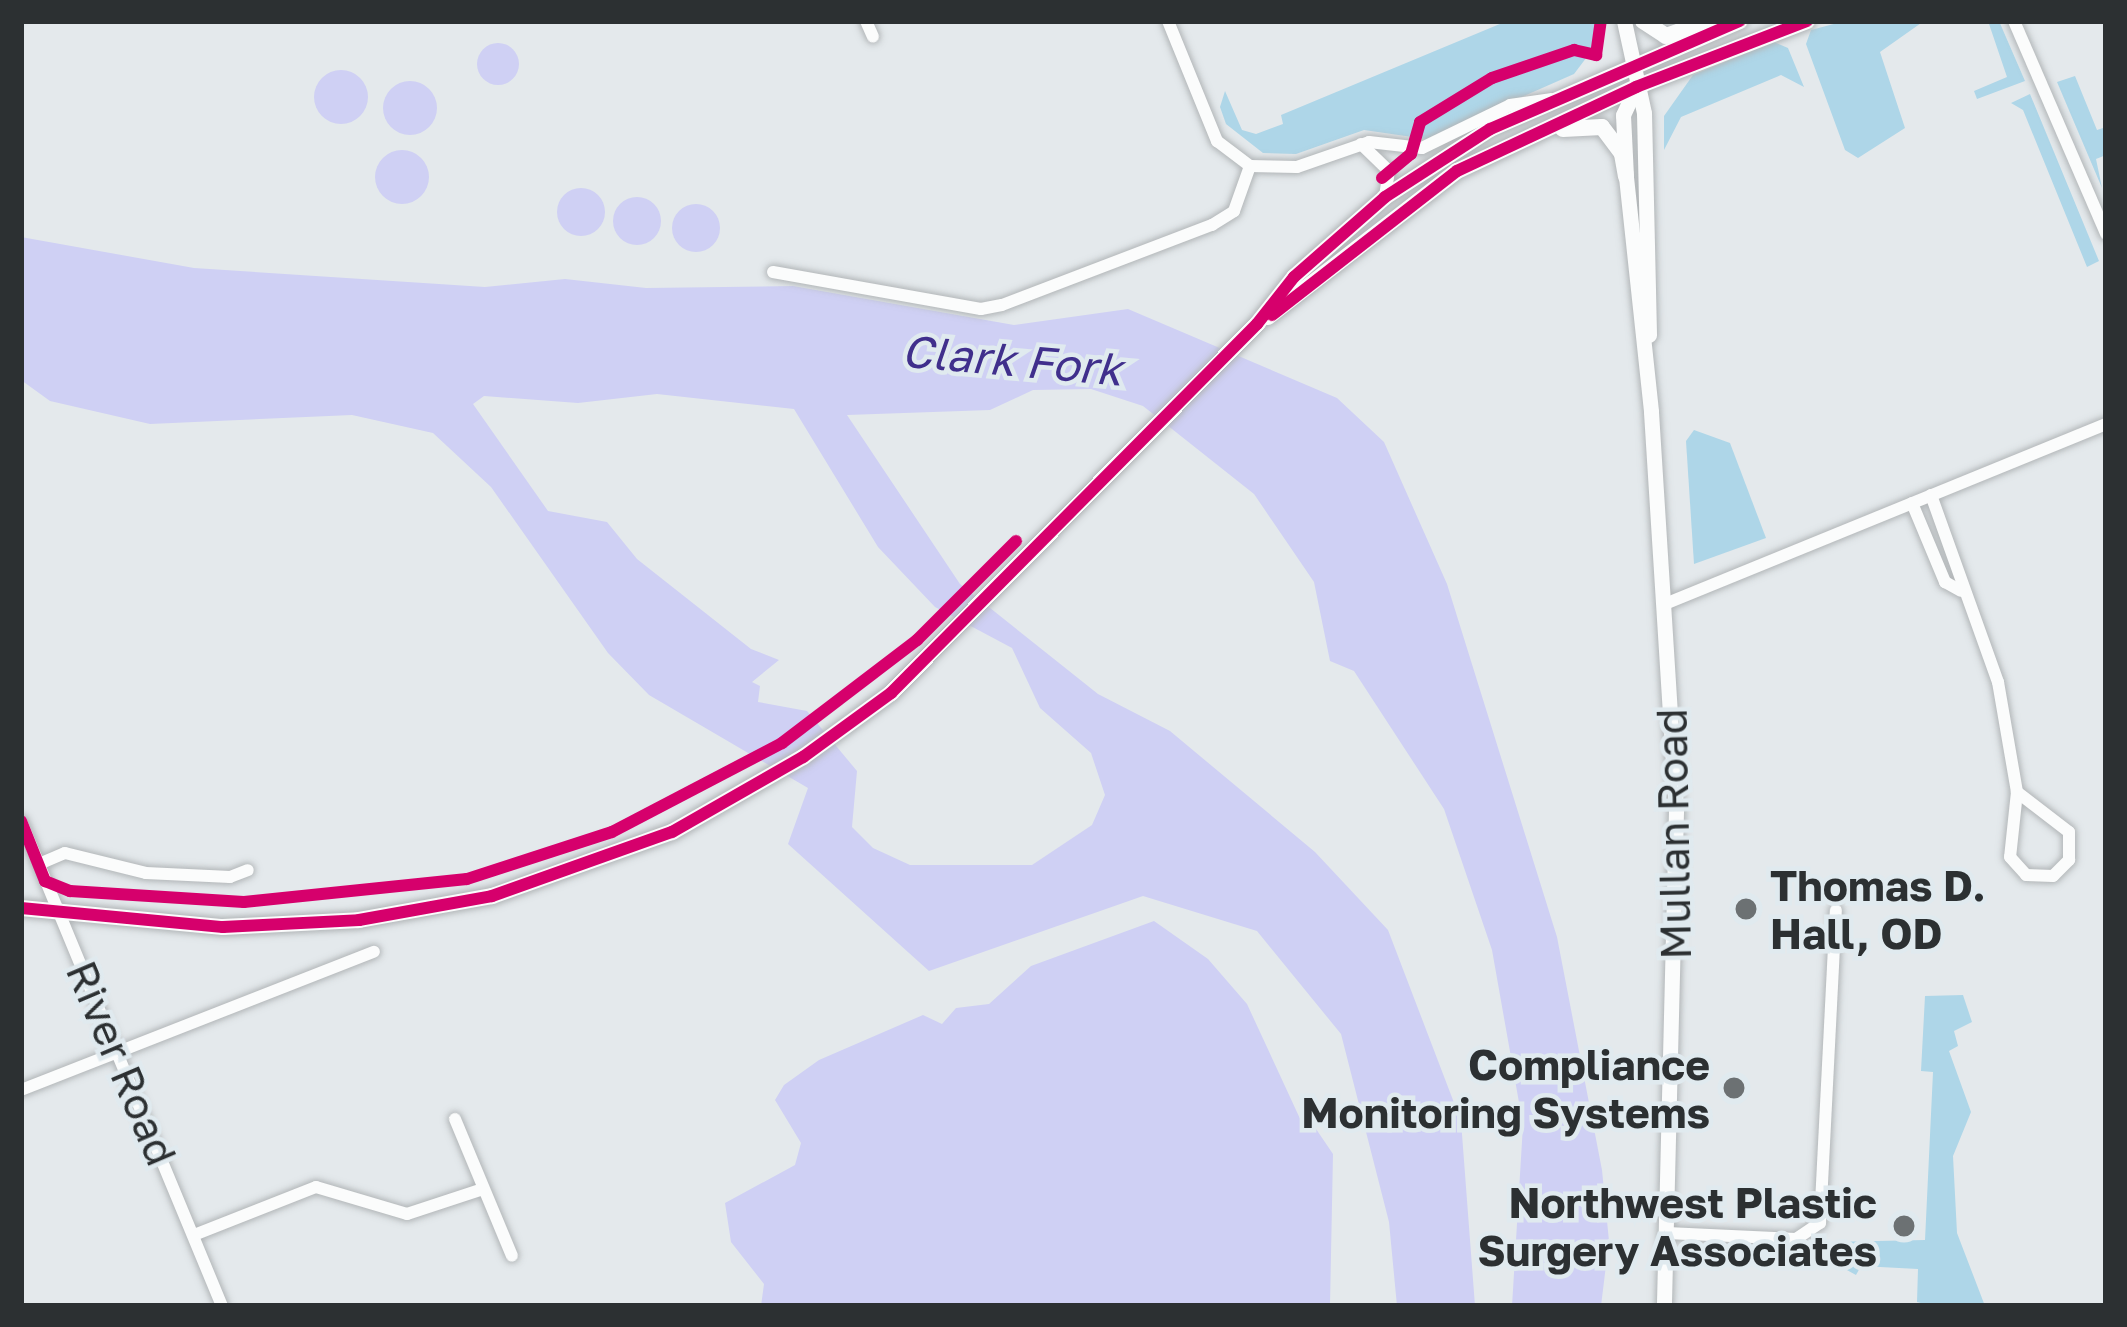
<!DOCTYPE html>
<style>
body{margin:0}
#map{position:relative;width:2127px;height:1327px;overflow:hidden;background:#e4e9ec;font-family:"Golos Text",sans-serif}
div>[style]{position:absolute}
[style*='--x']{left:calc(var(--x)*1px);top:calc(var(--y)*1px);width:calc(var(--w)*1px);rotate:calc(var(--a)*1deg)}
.green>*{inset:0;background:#aed6e8}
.water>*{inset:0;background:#cfd0f4}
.round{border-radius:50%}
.roads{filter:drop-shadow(0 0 3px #b2b6b8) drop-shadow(0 0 3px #b2b6b8)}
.minor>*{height:12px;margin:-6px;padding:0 6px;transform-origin:6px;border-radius:6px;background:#fbfcfc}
.major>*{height:15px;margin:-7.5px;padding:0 7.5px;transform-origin:7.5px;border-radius:7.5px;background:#fbfcfc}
.highway>*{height:16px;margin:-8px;padding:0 8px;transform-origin:8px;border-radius:8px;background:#fbfcfc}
.cycleway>*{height:12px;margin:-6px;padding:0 6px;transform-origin:6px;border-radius:6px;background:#d6006c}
.dots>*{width:33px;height:33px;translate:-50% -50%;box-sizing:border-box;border:6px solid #e0eaef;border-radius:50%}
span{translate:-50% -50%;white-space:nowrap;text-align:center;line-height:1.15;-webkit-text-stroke:9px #e0eaef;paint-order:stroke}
.street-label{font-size:42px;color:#2c3032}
.poi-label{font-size:42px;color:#2c3032;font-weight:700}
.left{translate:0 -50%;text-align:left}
.right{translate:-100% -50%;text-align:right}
.water-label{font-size:45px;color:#402f8c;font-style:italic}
.frame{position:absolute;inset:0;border:24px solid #2c3032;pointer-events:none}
</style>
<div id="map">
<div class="green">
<div style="clip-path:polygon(1507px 21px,1599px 21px,1599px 41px,1574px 74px,1426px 139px,1364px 130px,1296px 154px,1263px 153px,1226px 124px,1220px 107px,1225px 91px,1242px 130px,1256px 134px,1283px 124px,1281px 115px)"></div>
<div style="clip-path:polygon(1845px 21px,1924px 21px,1880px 52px,1905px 128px,1858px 158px,1845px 150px,1806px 44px,1811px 30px)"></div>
<div style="clip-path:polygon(1988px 21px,1999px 21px,2025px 81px,1977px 99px,1974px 91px,2007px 77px)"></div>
<div style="clip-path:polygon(1774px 42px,1788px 48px,1804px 87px,1781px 75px,1681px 117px,1664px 150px,1664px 116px,1693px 75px)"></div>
<div style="clip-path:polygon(2075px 76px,2097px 130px,2106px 127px,2106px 155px,2096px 159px,2102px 188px,2057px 82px)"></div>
<div style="clip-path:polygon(2030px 94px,2099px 261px,2087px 267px,2023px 110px,2011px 103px)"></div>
<div style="clip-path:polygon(1694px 430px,1730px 443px,1766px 538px,1694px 564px,1686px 441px)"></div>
<div style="clip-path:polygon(1963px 995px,1972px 1022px,1954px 1031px,1958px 1046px,1949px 1051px,1971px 1112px,1953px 1156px,1957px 1233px,1985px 1306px,1932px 1306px,1917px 1302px,1918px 1269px,1861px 1266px,1856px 1275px,1845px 1269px,1846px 1257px,1819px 1249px,1829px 1242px,1925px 1240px,1933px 1072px,1921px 1071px,1925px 996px)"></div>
</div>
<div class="water">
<div class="round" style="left:477px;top:43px;width:42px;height:42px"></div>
<div class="round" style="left:314px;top:70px;width:54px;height:54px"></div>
<div class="round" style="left:383px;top:81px;width:54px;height:54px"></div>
<div class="round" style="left:375px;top:150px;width:54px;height:54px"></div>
<div class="round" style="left:557px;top:188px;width:48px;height:48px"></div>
<div class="round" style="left:613px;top:197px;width:48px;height:48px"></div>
<div class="round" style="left:672px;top:204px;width:48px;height:48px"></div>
<div style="clip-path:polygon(evenodd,21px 237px,194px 268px,485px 287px,565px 279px,646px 288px,793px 286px,1014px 325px,1128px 309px,1337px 398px,1384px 442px,1447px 584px,1557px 937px,1602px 1170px,1609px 1241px,1601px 1306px,1512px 1306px,1523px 1125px,1492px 950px,1444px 809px,1354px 671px,1330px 661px,1314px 582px,1254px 494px,1143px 406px,1091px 389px,1033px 390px,990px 410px,847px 415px,960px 584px,1098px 694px,1170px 731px,1315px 852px,1388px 930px,1461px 1121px,1475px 1306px,1397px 1306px,1389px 1222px,1341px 1034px,1257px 931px,1143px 896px,929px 971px,788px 844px,808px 788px,649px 695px,608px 653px,491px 487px,433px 433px,352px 415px,150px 424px,50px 401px,21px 380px,21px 237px,657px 394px,794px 409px,878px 547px,935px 607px,1012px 648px,1040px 708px,1091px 753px,1105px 795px,1092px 825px,1032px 865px,910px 865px,873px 848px,852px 827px,857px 771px,807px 711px,758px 702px,760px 686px,752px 682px,779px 660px,751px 649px,637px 559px,607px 522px,548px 511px,473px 404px,484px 396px,578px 403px,657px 394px)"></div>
<div style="clip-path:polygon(1154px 921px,1208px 959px,1247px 1004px,1302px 1123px,1314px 1126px,1333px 1154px,1330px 1306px,761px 1306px,764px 1284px,731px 1242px,725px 1203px,795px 1165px,801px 1143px,775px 1100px,784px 1085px,819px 1060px,923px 1015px,942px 1024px,956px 1008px,989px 1004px,1031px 966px)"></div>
</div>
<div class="roads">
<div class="minor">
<div style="--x:866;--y:21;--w:17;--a:66"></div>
<div style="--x:1168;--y:21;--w:130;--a:67.8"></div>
<div style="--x:1217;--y:141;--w:41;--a:37.1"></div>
<div style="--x:2014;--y:21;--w:232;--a:66.6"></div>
<div style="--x:1361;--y:144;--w:39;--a:44"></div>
<div style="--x:1389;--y:171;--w:26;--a:99"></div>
<div style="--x:773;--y:272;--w:211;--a:10.1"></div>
<div style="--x:981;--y:309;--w:21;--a:-11"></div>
<div style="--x:1002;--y:305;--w:225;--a:-20.9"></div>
<div style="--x:1212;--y:225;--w:26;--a:-32"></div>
<div style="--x:1234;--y:211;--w:48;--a:-70.4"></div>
<div style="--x:1250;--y:166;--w:47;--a:1.2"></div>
<div style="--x:1297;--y:167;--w:76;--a:-19.1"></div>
<div style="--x:1369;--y:142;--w:53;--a:6.5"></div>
<div style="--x:1422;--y:148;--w:98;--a:-26"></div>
<div style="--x:1510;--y:105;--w:41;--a:-8.3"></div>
<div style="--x:1931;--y:495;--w:199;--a:70.3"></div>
<div style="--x:1998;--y:682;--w:112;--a:80.2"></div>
<div style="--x:2017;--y:792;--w:65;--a:96.1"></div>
<div style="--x:2010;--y:857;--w:24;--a:48"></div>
<div style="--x:2026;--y:875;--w:27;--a:2"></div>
<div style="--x:2053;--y:876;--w:23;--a:-45"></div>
<div style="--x:2069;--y:860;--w:28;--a:-90"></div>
<div style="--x:2069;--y:832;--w:66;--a:-142.4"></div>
<div style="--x:1912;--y:503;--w:86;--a:67.3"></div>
<div style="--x:1945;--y:582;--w:18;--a:29"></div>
<div style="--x:1665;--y:604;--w:476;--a:-22.2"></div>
<div style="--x:21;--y:821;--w:525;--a:67.49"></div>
<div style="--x:39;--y:864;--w:28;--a:-23"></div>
<div style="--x:65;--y:853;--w:83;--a:13.9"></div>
<div style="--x:146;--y:873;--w:84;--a:2.7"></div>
<div style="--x:230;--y:877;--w:19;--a:-21"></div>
<div style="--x:21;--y:1090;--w:379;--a:-21.4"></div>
<div style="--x:455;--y:1119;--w:148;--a:67.4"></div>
<div style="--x:1667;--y:1233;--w:129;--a:2.7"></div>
<div style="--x:1796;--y:1239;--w:29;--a:-34"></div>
<div style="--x:1820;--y:1223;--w:313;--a:-87.1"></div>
<div style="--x:194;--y:1235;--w:131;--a:-21.5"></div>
<div style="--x:316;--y:1187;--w:95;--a:16.5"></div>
<div style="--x:407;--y:1214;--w:80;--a:-18.2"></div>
</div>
<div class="major">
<div style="--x:1624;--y:21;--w:94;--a:77.7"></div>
<div style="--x:1644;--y:113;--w:222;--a:88.7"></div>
<div style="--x:1636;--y:87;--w:31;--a:115"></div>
<div style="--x:1623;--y:115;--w:62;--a:87.2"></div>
<div style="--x:1626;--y:177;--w:236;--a:83.9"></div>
<div style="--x:1651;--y:412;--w:400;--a:86.4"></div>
<div style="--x:1676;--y:811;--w:495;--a:91.4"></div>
</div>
<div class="highway">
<div style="--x:1643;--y:21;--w:27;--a:33"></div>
<div style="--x:1666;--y:36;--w:45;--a:-19.7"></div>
<div style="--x:1563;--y:129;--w:39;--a:-3"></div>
<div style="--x:1602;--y:127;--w:34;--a:53"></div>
<div style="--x:1622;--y:154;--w:23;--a:80"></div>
<div style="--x:1268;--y:317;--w:239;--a:-37.7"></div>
<div style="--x:1457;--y:171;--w:198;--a:-25.1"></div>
<div style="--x:1636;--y:87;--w:183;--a:-21.1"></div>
<div style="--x:21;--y:908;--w:203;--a:5.4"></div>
<div style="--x:223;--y:927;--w:136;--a:-2.9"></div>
<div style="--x:359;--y:920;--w:135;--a:-10.2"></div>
<div style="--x:492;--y:896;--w:191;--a:-19.6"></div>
<div style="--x:672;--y:832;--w:151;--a:-29.8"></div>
<div style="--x:803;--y:757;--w:109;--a:-36"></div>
<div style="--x:891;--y:693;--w:520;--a:-45.23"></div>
<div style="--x:1257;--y:324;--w:60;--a:-51.8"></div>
<div style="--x:1294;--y:277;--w:121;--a:-41.3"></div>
<div style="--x:1385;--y:197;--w:125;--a:-32.9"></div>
<div style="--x:1490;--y:129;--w:272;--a:-23.4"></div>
</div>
</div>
<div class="cycleway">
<div style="--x:1382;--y:178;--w:38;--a:-40"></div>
<div style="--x:1411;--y:154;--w:33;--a:-74"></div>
<div style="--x:1420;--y:122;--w:84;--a:-31.4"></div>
<div style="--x:1492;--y:78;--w:87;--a:-18.9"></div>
<div style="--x:1574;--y:50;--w:23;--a:13"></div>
<div style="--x:1596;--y:55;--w:34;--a:-82"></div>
<div style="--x:1272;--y:315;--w:234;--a:-37.9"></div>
<div style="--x:1457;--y:171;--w:198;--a:-25.1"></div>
<div style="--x:1636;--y:87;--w:183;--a:-21.1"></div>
<div style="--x:21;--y:821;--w:65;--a:68.2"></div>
<div style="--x:45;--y:881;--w:27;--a:22"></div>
<div style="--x:70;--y:891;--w:174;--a:3.6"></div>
<div style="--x:244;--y:902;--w:224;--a:-5.9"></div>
<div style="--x:467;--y:879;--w:152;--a:-18"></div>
<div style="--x:612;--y:832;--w:192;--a:-27.6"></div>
<div style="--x:782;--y:743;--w:170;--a:-37.3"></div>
<div style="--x:917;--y:640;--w:140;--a:-45"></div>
<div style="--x:21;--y:908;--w:203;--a:5.4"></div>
<div style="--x:223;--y:927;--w:136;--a:-2.9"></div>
<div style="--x:359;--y:920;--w:135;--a:-10.2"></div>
<div style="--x:492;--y:896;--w:191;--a:-19.6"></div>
<div style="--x:672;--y:832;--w:151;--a:-29.8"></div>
<div style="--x:803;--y:757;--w:109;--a:-36"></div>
<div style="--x:891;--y:693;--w:520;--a:-45.23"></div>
<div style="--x:1257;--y:324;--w:60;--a:-51.8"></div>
<div style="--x:1294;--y:277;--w:121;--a:-41.3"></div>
<div style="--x:1385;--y:197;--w:125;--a:-32.9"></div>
<div style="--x:1490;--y:129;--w:272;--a:-23.4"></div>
</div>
<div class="dots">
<div style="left:1746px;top:909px;background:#6c7173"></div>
<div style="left:1734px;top:1088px;background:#6c7173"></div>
<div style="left:1904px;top:1226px;background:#6c7173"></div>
</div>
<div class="street-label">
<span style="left:1673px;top:834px;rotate:-91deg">Mullan Road</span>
<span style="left:122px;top:1063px;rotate:67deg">River Road</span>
</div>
<div class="poi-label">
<span class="left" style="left:1770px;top:909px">Thomas D.<br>Hall, OD</span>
<span class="right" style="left:1710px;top:1088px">Compliance<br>Monitoring Systems</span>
<span class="right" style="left:1877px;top:1226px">Northwest Plastic<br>Surgery Associates</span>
</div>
<div class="water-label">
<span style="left:1012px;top:360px;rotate:5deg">Clark Fork</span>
</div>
<div class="frame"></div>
</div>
